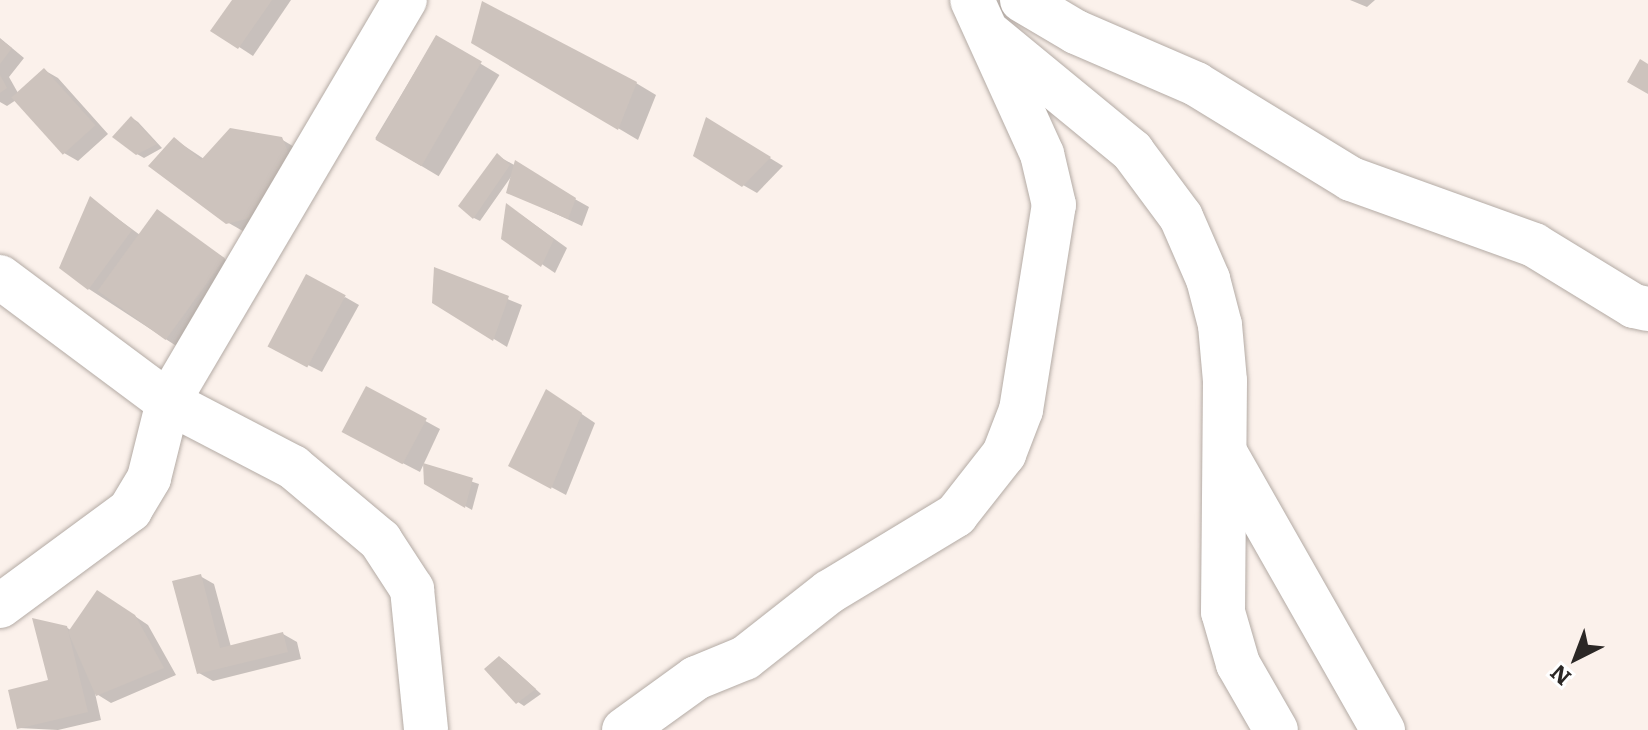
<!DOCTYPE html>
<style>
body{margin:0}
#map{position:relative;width:1648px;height:730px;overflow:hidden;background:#fbf1eb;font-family:Literata,serif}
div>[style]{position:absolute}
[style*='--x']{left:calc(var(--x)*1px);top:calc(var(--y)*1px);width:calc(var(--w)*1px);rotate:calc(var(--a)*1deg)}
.shadow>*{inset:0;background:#0003;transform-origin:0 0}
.building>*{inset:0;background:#cdc3bd;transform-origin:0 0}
.roads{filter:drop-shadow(0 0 2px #b4aba5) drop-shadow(0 0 2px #b4aba5)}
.minor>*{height:44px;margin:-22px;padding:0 22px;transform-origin:22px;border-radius:22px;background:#fff}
span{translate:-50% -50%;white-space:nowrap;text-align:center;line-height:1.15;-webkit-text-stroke:6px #fff;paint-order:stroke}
.north{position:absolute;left:1536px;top:618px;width:80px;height:80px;-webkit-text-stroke:6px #fff;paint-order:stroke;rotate:222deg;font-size:22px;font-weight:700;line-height:32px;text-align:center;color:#2b2725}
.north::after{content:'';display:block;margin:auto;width:28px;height:36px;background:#2b2725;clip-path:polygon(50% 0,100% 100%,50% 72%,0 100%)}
</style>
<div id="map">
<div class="shadow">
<div style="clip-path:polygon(234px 0,291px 0,253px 56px,213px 30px)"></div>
<div style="clip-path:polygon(1350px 0,1375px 0,1367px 7px)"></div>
<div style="left:436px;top:37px;width:74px;height:118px;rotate:31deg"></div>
<div style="clip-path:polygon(0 38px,24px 58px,9px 77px,18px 93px,44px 70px,58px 78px,108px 134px,78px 161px,64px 153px,16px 100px,7px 106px,0 102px)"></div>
<div style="clip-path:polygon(473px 42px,636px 83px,656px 95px,638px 140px)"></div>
<div style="clip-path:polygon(132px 118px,138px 122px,162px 148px,144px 158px,137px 154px)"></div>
<div style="clip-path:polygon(707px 120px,783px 166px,757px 193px,743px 185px)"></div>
<div style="clip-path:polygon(174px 139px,204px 159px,281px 139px,301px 151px,248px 234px,227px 222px)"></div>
<div style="clip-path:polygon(498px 156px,589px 207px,582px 226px,509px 192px,513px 174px,480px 221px,474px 218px,461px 206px)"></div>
<div style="clip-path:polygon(91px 199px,140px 235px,158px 212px,243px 272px,184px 351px,89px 289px)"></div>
<div style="clip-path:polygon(520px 214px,567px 248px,555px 273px,503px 238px)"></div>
<div style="clip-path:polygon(436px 270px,522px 305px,507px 347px,434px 302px)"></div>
<div style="clip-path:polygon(345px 297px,359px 305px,322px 372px,284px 353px)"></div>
<div style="clip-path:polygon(367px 389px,440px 429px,420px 472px,358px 440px)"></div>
<div style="clip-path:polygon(561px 400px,595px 423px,566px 495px,510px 465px)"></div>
<div style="clip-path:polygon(425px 466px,479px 484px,472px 510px,426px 483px)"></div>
<div style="clip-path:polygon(200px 576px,214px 584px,231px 647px,283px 634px,297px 642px,301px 659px,213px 681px,199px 673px)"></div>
<div style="clip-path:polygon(111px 600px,148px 625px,176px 675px,111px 703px,95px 693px,101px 720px,58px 730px,19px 728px,50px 682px,66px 627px,72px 631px)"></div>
<div style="clip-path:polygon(500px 658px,506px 662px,541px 694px,524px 706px,518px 702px)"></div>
</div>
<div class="building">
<div style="clip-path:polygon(232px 0,272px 0,238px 49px,210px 31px)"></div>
<div style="clip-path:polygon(482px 1px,637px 82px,618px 130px,471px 43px)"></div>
<div style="left:436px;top:35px;width:53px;height:121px;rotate:30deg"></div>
<div style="clip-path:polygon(0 39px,12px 48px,0 64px)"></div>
<div style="clip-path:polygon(1640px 59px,1648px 64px,1648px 94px,1627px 82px)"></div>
<div style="left:44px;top:68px;width:77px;height:44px;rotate:48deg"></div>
<div style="clip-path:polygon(0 75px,7px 88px,0 93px)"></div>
<div style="clip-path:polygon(131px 116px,157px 144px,136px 155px,112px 137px)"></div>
<div style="clip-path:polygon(706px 117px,771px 157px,742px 187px,693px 156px)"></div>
<div style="clip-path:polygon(230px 128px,282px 137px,292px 162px,250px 218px,226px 224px,148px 166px,174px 137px,201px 160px)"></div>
<div style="clip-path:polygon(497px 153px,510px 165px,473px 219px,458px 206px)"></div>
<div style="clip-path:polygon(515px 160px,576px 198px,568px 219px,506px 193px)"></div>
<div style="clip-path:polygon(90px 196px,132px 230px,88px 290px,59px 268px)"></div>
<div style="clip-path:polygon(506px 203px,554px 239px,541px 267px,501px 239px)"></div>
<div style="left:157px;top:209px;width:84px;height:101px;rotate:36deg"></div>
<div style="clip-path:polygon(434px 267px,509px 296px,493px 341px,432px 303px)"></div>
<div style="left:306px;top:274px;width:45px;height:82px;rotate:28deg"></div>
<div style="left:366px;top:386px;width:69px;height:52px;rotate:28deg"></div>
<div style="clip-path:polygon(546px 389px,582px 413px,551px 489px,508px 466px)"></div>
<div style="clip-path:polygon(423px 463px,473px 478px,465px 508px,424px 484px)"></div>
<div style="clip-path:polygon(201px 574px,220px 648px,283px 632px,288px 652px,197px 674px,172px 581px)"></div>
<div style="clip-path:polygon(97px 590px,135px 615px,164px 668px,96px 696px,68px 632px)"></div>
<div style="clip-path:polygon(32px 618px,67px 626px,88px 712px,17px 729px,8px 690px,48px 680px)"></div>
<div style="clip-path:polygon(499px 656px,536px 689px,516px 704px,484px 669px)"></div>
</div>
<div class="roads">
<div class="minor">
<div style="--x:1022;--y:0;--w:63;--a:30.7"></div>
<div style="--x:1076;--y:32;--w:131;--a:23.4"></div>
<div style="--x:1196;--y:84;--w:182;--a:31.5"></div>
<div style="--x:1351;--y:179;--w:195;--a:19.8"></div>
<div style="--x:1534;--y:245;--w:117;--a:31.4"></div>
<div style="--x:1634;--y:306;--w:14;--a:12"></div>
<div style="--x:991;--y:35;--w:183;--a:39.4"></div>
<div style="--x:1132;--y:151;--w:82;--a:53.4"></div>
<div style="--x:1181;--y:217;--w:68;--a:66.5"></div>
<div style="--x:1208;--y:279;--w:48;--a:75.4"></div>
<div style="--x:1220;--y:325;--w:56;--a:84.9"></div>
<div style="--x:1225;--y:381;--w:231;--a:90.5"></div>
<div style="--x:1223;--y:612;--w:54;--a:73.9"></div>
<div style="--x:1238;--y:664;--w:76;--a:60.1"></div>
<div style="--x:0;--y:277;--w:209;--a:36.7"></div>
<div style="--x:168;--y:402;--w:141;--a:27.5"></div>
<div style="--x:293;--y:467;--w:114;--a:40"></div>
<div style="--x:380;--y:540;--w:59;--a:56.9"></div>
<div style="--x:412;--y:589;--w:142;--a:84.3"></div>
<div style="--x:1226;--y:454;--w:318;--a:60.4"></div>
<div style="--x:0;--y:606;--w:162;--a:-36.4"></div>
<div style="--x:130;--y:510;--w:37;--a:-59"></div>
<div style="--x:149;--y:478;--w:78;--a:-76"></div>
<div style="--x:168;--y:402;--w:467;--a:-59.5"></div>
<div style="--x:624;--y:730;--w:89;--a:-35.8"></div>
<div style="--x:696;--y:678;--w:53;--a:-22.2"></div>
<div style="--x:745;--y:658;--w:107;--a:-38.2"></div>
<div style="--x:829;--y:592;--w:149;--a:-31.2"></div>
<div style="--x:956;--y:515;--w:78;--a:-51.8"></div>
<div style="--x:1004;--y:454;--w:47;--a:-68.9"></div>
<div style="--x:1021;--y:410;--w:208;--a:-80.9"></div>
<div style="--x:1054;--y:205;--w:52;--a:-103.2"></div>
<div style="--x:1042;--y:154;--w:169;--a:-114.4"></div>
</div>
</div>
<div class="north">N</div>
</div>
